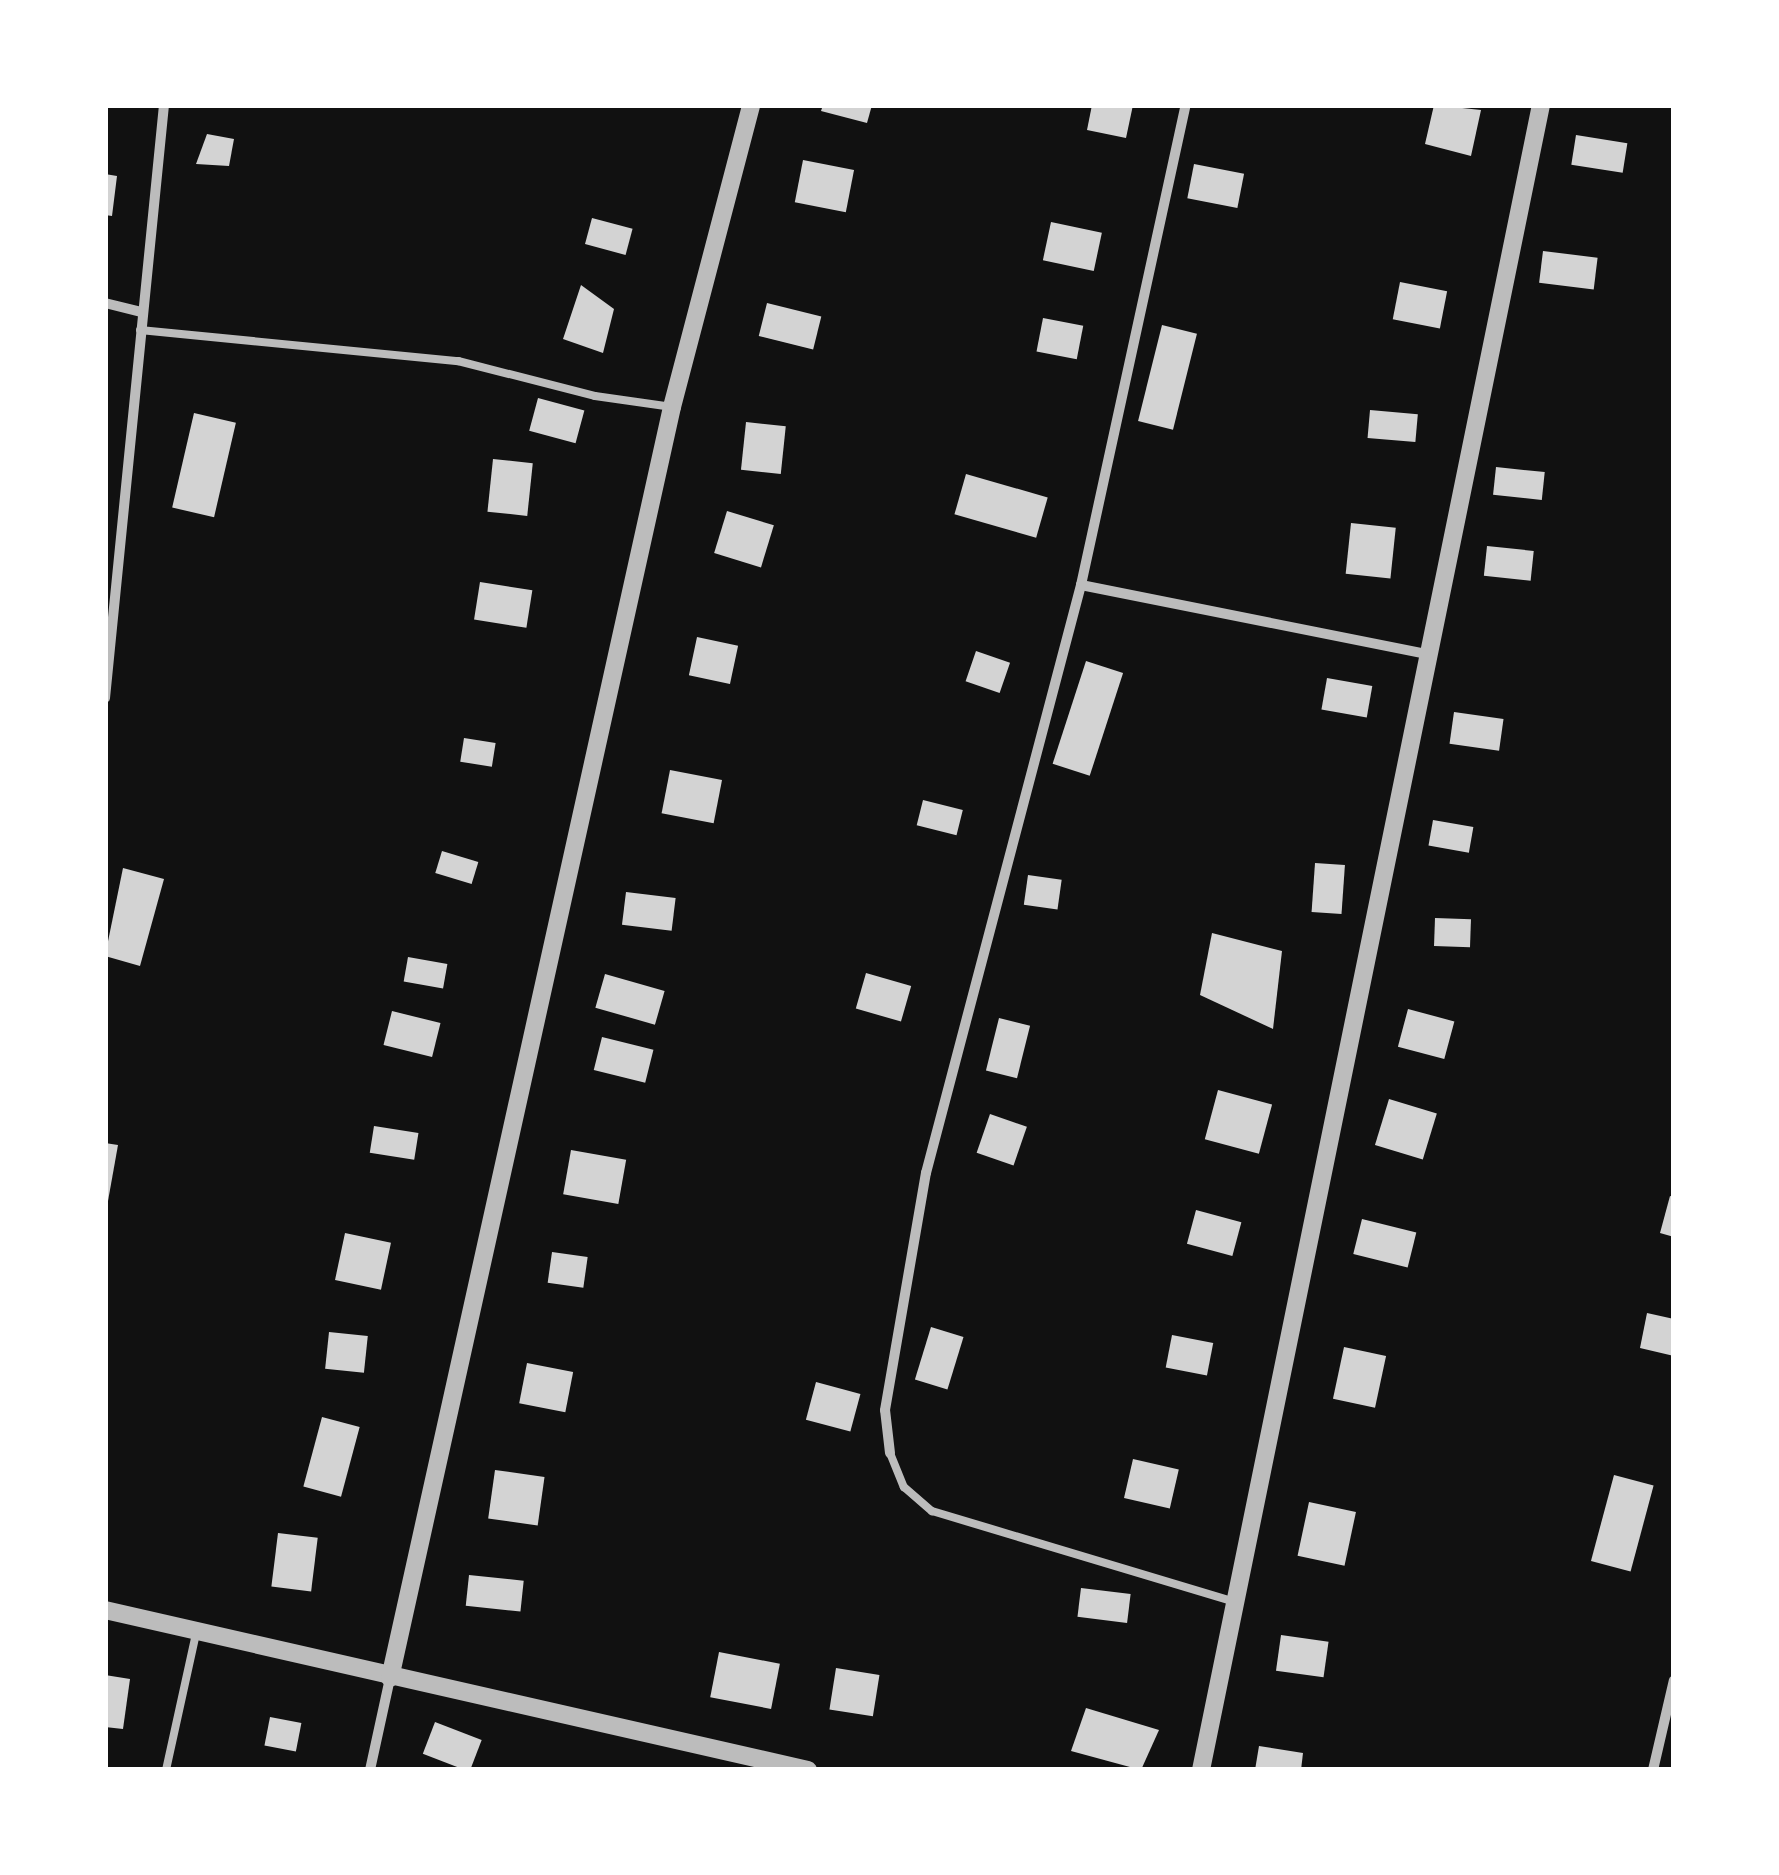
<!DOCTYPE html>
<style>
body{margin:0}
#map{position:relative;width:1779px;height:1875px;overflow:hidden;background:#111;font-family:Mulish,sans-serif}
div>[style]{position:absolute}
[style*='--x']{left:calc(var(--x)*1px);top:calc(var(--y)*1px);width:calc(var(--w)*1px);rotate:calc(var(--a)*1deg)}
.building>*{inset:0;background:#d3d3d3;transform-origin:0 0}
.service>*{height:8px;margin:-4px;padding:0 4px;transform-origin:4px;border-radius:4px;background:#bcbcbc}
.minor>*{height:10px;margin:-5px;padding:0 5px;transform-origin:5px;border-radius:5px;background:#bcbcbc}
.tertiary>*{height:18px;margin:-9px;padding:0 9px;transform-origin:9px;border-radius:9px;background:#bcbcbc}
span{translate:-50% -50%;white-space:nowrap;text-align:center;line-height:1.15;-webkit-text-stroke:8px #fff;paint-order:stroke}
.frame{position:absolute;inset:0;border:108px solid #fff;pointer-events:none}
</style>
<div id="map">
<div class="building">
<div style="clip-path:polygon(823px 105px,872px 105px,867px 123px,821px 111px)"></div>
<div style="clip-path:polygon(1092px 105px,1133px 105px,1126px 138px,1087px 130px)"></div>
<div style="clip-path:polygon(1434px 105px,1481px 110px,1471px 156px,1425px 144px)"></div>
<div style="clip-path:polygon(207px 134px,234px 139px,229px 166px,196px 164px)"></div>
<div style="left:1576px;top:135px;width:52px;height:30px;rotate:9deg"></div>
<div style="left:803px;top:160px;width:52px;height:43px;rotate:11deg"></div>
<div style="left:1194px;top:164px;width:51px;height:35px;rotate:11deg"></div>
<div style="clip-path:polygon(105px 174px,117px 176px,112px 216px,105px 215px)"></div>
<div style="left:592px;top:218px;width:42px;height:27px;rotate:15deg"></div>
<div style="left:1051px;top:222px;width:52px;height:39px;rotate:12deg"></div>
<div style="left:1543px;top:251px;width:55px;height:32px;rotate:7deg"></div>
<div style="left:1400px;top:282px;width:48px;height:38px;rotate:11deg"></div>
<div style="clip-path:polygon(581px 285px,614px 309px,603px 353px,563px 339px)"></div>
<div style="left:767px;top:303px;width:56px;height:34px;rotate:14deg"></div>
<div style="left:1043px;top:318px;width:41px;height:34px;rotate:11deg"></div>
<div style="left:1162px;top:325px;width:36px;height:99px;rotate:14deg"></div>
<div style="left:538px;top:398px;width:48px;height:34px;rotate:15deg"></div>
<div style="left:1370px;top:410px;width:48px;height:28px;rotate:5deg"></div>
<div style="left:194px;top:413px;width:43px;height:97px;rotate:13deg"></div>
<div style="left:746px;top:422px;width:40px;height:48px;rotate:6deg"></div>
<div style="left:493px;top:459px;width:40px;height:53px;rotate:6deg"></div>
<div style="left:1496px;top:467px;width:49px;height:28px;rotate:6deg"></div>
<div style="left:966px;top:474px;width:85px;height:42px;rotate:16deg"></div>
<div style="left:727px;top:511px;width:49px;height:44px;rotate:17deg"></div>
<div style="left:1351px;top:523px;width:45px;height:51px;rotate:6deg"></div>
<div style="left:1487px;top:546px;width:47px;height:30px;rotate:6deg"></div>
<div style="left:480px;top:582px;width:53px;height:38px;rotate:9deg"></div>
<div style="left:697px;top:637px;width:42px;height:39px;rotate:12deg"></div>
<div style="left:976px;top:651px;width:36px;height:32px;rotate:19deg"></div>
<div style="left:1086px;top:661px;width:39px;height:108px;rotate:18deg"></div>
<div style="left:1327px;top:678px;width:46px;height:32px;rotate:10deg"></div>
<div style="left:1454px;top:712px;width:50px;height:32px;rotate:8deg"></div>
<div style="left:464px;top:738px;width:32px;height:24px;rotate:9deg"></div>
<div style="left:670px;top:770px;width:53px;height:44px;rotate:11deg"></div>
<div style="left:923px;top:800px;width:41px;height:26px;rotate:14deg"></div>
<div style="left:1433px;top:820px;width:41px;height:26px;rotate:10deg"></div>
<div style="left:442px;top:851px;width:38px;height:23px;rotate:17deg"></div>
<div style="left:1315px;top:863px;width:30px;height:49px;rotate:4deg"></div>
<div style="clip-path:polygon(123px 868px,164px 879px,140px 966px,105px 956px)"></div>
<div style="left:1028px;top:875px;width:34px;height:30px;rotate:8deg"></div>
<div style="left:626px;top:892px;width:50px;height:33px;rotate:7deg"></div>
<div style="left:1435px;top:918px;width:36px;height:28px;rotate:2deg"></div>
<div style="clip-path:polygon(1212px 933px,1282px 951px,1273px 1029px,1200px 995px)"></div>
<div style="left:408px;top:957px;width:40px;height:25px;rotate:10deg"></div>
<div style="left:866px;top:973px;width:47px;height:37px;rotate:16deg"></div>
<div style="left:605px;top:974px;width:62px;height:35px;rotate:16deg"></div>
<div style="left:1408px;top:1009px;width:48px;height:39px;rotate:15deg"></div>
<div style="left:392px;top:1011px;width:50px;height:35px;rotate:14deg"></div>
<div style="left:999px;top:1018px;width:32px;height:54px;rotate:14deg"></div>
<div style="left:602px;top:1037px;width:53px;height:34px;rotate:14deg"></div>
<div style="left:1218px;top:1090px;width:56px;height:51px;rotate:15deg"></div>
<div style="left:1389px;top:1099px;width:50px;height:48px;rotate:17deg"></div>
<div style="left:990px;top:1114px;width:39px;height:41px;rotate:19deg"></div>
<div style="left:374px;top:1126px;width:45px;height:27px;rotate:9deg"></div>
<div style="clip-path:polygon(105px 1143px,118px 1145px,108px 1201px,105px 1200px)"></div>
<div style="left:571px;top:1150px;width:56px;height:45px;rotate:10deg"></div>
<div style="clip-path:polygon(1670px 1196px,1674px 1197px,1674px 1237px,1660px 1233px)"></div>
<div style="left:1196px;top:1210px;width:47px;height:35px;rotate:15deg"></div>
<div style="left:1362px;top:1219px;width:56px;height:36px;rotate:14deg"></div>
<div style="left:345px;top:1233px;width:47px;height:48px;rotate:12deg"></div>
<div style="left:552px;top:1252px;width:36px;height:31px;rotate:8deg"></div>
<div style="clip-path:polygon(1647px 1313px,1674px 1319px,1674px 1356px,1640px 1348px)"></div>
<div style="left:931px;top:1327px;width:34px;height:55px;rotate:17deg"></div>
<div style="left:329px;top:1332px;width:39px;height:37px;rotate:6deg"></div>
<div style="left:1172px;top:1335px;width:42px;height:33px;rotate:11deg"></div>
<div style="left:1344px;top:1347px;width:43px;height:53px;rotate:12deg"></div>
<div style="left:527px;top:1363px;width:47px;height:41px;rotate:11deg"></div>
<div style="left:816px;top:1382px;width:46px;height:39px;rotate:15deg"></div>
<div style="left:322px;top:1417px;width:39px;height:72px;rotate:15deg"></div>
<div style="left:1133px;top:1459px;width:47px;height:40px;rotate:13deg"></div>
<div style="left:495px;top:1470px;width:50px;height:49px;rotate:8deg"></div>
<div style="left:1614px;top:1475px;width:41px;height:89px;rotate:15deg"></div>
<div style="left:1309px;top:1502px;width:48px;height:55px;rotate:12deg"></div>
<div style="left:278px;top:1533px;width:40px;height:54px;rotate:7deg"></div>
<div style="left:469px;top:1575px;width:55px;height:31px;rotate:6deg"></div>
<div style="left:1081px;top:1588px;width:50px;height:29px;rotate:7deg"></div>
<div style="left:1281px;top:1635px;width:48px;height:36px;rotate:8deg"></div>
<div style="left:719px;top:1652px;width:62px;height:46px;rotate:11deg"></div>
<div style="left:836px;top:1668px;width:44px;height:42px;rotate:9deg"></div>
<div style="clip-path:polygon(105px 1675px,130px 1679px,123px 1729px,105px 1727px)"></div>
<div style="clip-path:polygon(1086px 1708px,1159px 1730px,1141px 1770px,1071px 1751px)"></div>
<div style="left:270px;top:1717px;width:32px;height:29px;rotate:11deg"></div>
<div style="left:435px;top:1722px;width:50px;height:34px;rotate:21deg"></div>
<div style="clip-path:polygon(1259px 1746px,1303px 1753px,1301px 1770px,1255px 1770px)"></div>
</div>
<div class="service">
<div style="--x:140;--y:330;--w:320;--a:5.6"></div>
<div style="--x:458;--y:361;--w:141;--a:14.3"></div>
<div style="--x:595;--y:396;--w:78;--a:8.1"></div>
<div style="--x:890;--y:1453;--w:37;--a:68"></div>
<div style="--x:904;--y:1487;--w:37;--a:41"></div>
<div style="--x:932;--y:1511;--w:316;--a:16.7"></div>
<div style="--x:166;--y:1770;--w:140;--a:-77.6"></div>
</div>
<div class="minor">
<div style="--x:105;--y:303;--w:38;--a:14"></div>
<div style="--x:1081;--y:585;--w:353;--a:11.3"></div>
<div style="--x:105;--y:698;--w:596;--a:-84.32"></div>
<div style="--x:890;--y:1453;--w:43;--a:-96.6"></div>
<div style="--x:885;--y:1410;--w:241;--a:-80.2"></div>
<div style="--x:926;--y:1173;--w:608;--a:-75.23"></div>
<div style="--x:1081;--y:585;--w:491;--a:-77.7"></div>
<div style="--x:370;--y:1770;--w:94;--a:-77.7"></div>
<div style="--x:1653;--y:1770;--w:92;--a:-76.9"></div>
</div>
<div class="tertiary">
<div style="--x:105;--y:1610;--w:721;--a:12.82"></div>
<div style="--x:390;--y:1678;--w:1302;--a:-77.49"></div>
<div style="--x:672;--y:407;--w:312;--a:-75.3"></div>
<div style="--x:1201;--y:1770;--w:1699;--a:-78.46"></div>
</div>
<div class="frame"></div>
</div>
